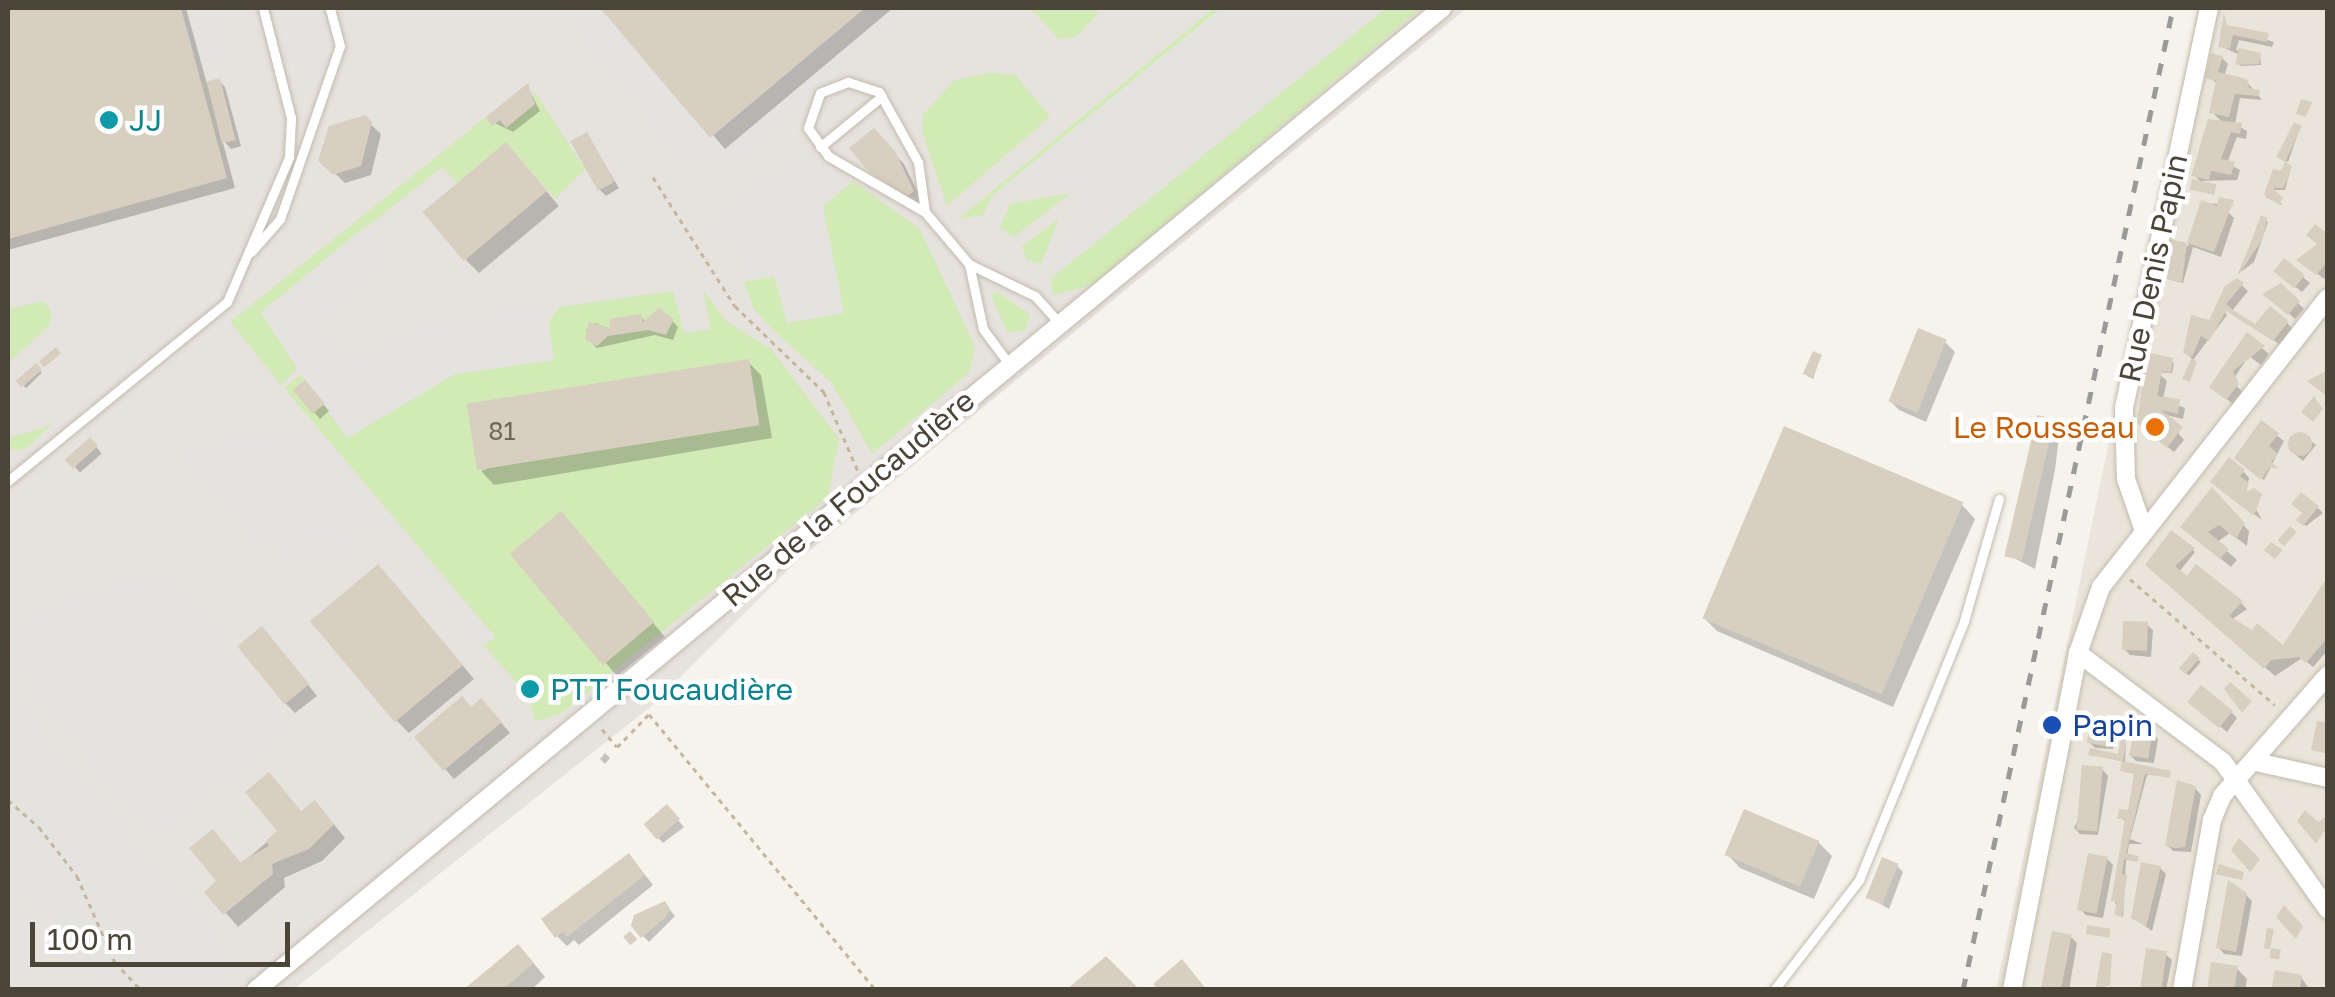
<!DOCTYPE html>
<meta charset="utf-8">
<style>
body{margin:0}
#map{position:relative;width:2335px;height:997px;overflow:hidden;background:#f6f3ec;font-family:"Golos Text",sans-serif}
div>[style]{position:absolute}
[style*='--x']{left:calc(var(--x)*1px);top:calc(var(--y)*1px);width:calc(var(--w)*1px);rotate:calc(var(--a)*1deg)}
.residential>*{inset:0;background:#eae5da}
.industrial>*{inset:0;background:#e6e2dd}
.green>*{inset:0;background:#d2eab5}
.parking>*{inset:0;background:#e5e3e0}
.shadow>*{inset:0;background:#0003;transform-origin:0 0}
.building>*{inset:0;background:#d8cfc1;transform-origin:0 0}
.round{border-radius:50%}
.path>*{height:2.5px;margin-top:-1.25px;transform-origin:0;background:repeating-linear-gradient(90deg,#c4b79f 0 5px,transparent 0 10px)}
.roads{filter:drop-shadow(0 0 2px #c2bbae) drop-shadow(0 0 2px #c2bbae)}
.lane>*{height:9px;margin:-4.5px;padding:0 4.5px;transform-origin:4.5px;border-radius:4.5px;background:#fff}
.street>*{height:18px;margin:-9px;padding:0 9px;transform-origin:9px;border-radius:9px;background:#fff}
.rail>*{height:5px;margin-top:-2.5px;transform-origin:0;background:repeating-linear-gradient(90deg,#9a9a9a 0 12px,transparent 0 24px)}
.dots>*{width:28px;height:28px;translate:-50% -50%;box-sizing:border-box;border:5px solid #fff;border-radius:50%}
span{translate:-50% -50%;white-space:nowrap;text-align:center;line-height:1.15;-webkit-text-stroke:9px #fff;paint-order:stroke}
.number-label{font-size:25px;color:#6e675b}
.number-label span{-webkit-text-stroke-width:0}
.culture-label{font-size:30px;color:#0d838f}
.left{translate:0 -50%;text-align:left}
.street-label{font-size:30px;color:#4b4439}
.food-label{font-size:30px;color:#c56008}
.right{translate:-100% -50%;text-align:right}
.transit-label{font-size:30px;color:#164399}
.frame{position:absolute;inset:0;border:10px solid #4b4439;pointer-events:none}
.scale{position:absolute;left:30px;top:922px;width:260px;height:45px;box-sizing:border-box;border:5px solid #4b4439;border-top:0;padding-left:12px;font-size:30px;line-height:35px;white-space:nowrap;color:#4b4439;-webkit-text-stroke:8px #fff;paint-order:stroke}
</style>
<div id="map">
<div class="residential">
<div style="clip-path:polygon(2198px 8px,2327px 8px,2327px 989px,1996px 990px)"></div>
</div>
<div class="industrial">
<div style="clip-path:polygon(8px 8px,1467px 8px,797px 561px,649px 708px,293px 990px,8px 989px)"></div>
</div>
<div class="green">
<div style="clip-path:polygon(1030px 8px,1097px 8px,1097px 15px,1076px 37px,1059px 39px)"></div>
<div style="clip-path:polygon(1214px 8px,1221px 8px,991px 197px,983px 215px,958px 219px)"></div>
<div style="clip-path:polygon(1386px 8px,1421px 8px,1092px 285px,1053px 295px,1051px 278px)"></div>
<div style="clip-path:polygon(990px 73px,1016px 75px,1050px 117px,947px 206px,922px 132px,923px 115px,954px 80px)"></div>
<div style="clip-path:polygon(535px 92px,585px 169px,555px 199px,506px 143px,457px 183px,442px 167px,261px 312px,297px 368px,281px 385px,230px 322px,486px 117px,507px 127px,535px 104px,529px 96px)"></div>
<div style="clip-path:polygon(853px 181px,919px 228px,975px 346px,969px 373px,872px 454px,832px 383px,772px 329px,754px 309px,744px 282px,774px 275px,823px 206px)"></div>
<div style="clip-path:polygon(1071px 193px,1014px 237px,1000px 228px,1010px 204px)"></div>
<div style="clip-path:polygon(1059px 219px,1041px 264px,1027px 260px,1022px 246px)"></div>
<div style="clip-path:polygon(703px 290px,726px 321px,771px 349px,839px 439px,828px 497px,562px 713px,535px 722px,529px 697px,483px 645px,495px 637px,284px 388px,301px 374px,347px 438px,455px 374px,554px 360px,548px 324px,559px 307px,673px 291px,684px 333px,711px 329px)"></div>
<div style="clip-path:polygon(997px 291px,1030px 315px,1025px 331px,1007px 332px,991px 296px)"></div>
<div style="clip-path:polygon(44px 301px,52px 313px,49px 326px,8px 363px,8px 309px)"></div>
<div style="clip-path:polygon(52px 425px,24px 450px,8px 449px,8px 438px)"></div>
</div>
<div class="parking">
<div style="clip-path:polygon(181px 8px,218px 8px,230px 51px,195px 62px)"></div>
<div style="clip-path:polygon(263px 8px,330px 8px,340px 46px,326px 87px,270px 33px)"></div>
<div style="clip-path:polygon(569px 8px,600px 8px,710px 137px,865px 8px,905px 8px,765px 137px,722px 164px,688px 159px,669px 146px,563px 12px)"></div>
<div style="clip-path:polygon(1221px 8px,1386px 8px,1051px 278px,1089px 182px,1002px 197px,996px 193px)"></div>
<div style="clip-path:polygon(815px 158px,843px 187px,823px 206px,844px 313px,787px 323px,774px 276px,744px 282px,741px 244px,701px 236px,776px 170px)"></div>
<div style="clip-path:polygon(364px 227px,394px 259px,318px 320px,350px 366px,407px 332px,546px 308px,554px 360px,455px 374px,347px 438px,261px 313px)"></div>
<div style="clip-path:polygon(317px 429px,393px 520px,256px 546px,182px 453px)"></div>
<div style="clip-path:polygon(406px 535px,495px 638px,483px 645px,390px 540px)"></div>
<div style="clip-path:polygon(362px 537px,343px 556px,286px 565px,271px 550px)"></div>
<div style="clip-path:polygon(163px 577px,176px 580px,295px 731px,150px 837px,8px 656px,8px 634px,72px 598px)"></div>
<div style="clip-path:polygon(20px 706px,239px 964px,210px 989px,103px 989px,8px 868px,8px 714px)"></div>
</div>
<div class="shadow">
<div style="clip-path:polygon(8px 8px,186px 8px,207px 84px,219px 81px,225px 87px,241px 146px,231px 149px,222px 139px,235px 188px,8px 250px)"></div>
<div style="clip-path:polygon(603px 8px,893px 8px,725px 149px)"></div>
<div style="clip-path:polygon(2225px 27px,2274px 42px,2272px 47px,2239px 40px,2236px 50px,2260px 55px,2261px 65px,2240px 66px,2240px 55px,2220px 46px)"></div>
<div style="clip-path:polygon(2222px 58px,2228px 64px,2224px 76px,2246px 81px,2262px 100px,2240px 98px,2235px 124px,2247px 131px,2246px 139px,2237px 137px,2227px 163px,2240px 170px,2237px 180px,2200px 181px,2194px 175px,2223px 123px,2212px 112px,2218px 84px,2208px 77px)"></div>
<div style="clip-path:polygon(528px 87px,540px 111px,513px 132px,495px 123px)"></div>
<div style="clip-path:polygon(364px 118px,381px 134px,371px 175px,345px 183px,321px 160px)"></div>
<div style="clip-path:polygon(2300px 128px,2288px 162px,2281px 159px)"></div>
<div style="clip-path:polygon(873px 131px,904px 164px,922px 201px,917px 205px,871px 171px)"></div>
<div style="clip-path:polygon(587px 135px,619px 188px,606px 196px,600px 190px)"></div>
<div style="clip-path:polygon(519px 159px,559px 206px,479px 273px,466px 260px)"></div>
<div style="clip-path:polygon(2291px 168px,2285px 190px,2271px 190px,2282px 205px,2266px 197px,2275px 172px)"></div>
<div style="clip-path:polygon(2202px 203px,2235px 205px,2223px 207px,2234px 218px,2221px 257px,2193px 247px,2183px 283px,2167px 279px,2172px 242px,2188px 246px)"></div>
<div style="clip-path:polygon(2262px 218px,2268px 222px,2254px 262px,2238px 274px)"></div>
<div style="clip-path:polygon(2328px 246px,2328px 274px,2324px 279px,2300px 260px)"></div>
<div style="clip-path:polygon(2285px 262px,2310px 283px,2302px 292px,2284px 278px)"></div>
<div style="clip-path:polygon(2237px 281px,2248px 291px,2232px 311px,2255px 328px,2287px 323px,2293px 329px,2281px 345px,2221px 306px,2227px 315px,2193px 360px,2186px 353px)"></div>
<div style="clip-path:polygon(2281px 286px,2304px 309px,2295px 319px,2272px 298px)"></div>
<div style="clip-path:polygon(641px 317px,647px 323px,672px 321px,678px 327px,673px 340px,655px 335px,597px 348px,591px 342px,586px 330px,596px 323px,614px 332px)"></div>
<div style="clip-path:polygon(2248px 336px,2269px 354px,2261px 365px,2249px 356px,2234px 378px,2225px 368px)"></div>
<div style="clip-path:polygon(1945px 342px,1955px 352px,1926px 422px,1899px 410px,1890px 401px)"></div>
<div style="clip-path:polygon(2149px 355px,2174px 363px,2172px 373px,2157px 372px,2167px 381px,2163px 399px,2185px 408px,2183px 419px,2162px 414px,2184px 440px,2174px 452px,2146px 429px)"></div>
<div style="clip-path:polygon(1820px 358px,1813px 379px,1807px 376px)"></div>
<div style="clip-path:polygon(748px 362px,761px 375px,772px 438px,494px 485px,481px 471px)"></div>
<div style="left:36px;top:367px;width:8px;height:22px;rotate:45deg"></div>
<div style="clip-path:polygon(2222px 374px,2243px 392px,2233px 404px,2218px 392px)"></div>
<div style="clip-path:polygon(310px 389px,329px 411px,320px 419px,295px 390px)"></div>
<div style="clip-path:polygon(2053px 421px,2060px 428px,2055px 470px,2035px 569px,2010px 556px)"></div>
<div style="clip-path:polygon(2262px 424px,2284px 441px,2264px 480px,2243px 464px)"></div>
<div style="clip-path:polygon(2299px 432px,2316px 445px,2303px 461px,2290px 450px)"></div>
<div style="left:90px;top:440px;width:18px;height:29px;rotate:49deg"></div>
<div style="clip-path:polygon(2244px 472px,2249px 478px,2246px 491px,2262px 520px,2219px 488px)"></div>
<div style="clip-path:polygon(2212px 491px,2249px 531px,2247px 546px,2230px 533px,2217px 542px,2237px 560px,2231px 567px,2193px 536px)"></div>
<div style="clip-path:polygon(1962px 505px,1975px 519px,1893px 707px,1717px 631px,1704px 618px)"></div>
<div style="clip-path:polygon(2317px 507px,2323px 513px,2306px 526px,2299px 520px)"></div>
<div style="clip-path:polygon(574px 528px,665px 637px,617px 676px,513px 554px)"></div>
<div style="clip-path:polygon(2189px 546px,2195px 552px,2179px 572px,2241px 603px,2247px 609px,2231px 620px,2286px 650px,2328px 581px,2328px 650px,2313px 667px,2302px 658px,2275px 676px,2149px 565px)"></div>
<div style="clip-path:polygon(391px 580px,474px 679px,409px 733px,396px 720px)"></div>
<div style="clip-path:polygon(2146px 624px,2153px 630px,2151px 657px,2130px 655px,2124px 649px)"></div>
<div style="clip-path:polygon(271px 639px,317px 696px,295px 713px,285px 703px)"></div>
<div style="left:2194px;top:656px;width:9px;height:18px;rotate:41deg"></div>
<div style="clip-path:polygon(2197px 708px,2231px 712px,2237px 718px,2227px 732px)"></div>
<div style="clip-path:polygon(471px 709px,491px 711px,510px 733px,454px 779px,445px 769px)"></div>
<div style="clip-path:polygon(2111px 721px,2117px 727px,2113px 749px,2095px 748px,2089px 742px)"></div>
<div style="clip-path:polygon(2152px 733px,2158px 739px,2154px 763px,2136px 761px,2129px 754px)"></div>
<div style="clip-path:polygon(2126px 739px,2125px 764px,2172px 775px,2147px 775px,2130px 839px,2143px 844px,2129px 844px,2127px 856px,2140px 860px,2126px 860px,2123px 918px,2114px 900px,2127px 821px,2119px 818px,2130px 813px,2137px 775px,2123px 770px,2124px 762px,2091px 754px,2120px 756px)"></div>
<div style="clip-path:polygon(605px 753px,610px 758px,605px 764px,600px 759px)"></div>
<div style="clip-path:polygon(2102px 769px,2108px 776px,2098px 835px,2080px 834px,2074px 828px)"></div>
<div style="clip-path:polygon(2195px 788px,2201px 795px,2191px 852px,2173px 851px,2167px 845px)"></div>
<div style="clip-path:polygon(667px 808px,684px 827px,663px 843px,657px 837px)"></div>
<div style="clip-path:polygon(328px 817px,345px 838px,322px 861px,284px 878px,285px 887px,238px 927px,208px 892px,280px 831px)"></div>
<div style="clip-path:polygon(1819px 843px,1832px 856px,1814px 899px,1740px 868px,1727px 854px)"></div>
<div style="clip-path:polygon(2107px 859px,2113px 865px,2103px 918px,2086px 915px,2080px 909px)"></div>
<div style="clip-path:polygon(638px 866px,653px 885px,579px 945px,574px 940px,567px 946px,557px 936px)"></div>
<div style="clip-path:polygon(1897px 866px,1903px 872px,1889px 909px,1869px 897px)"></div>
<div style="clip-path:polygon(2160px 868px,2166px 874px,2152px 931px,2133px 917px)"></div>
<div style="clip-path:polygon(2245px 894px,2252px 901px,2242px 956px,2224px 954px,2219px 948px)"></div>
<div style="clip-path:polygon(665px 904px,675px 916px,649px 942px,643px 936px)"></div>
<div style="clip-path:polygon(2071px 937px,2077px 943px,2069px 990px,2048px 990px)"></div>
<div style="clip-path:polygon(2165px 954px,2172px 960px,2166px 990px,2141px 990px)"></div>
<div style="clip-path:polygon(531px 960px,545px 977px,531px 990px,467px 990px)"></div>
<div style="clip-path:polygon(2237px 969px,2247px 979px,2245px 990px,2209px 990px)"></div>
<div style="clip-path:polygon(2301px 977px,2310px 990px,2275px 990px)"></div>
</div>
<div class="building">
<div style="clip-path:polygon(8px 8px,181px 8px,227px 178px,8px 239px)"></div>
<div style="clip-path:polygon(600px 8px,865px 8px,710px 138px)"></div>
<div style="clip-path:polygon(2224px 13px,2227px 25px,2269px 33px,2267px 42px,2233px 35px,2230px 49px,2218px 47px)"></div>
<div style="clip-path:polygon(2239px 48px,2261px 53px,2259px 64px,2235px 65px)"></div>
<div style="clip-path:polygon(2211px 53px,2223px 56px,2218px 72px,2247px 79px,2249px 88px,2260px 90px,2259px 96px,2235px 94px,2229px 117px,2209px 113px,2216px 81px,2205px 78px)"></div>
<div style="left:220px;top:78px;width:64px;height:14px;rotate:76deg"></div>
<div style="clip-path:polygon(528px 83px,535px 104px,506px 128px,500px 120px,492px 126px,486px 117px)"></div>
<div style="clip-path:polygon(2301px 99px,2312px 102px,2306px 117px,2296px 114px)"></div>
<div style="clip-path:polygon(365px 115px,372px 122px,361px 166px,333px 175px,318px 161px,329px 126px)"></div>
<div style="clip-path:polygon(2208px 119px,2242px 123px,2240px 134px,2231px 132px,2221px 159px,2235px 162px,2231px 175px,2211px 171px,2209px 180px,2191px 176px)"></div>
<div style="clip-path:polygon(2294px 122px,2302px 126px,2285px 162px,2276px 157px)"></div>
<div style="clip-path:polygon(874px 128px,895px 151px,914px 191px,906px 197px,869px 172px,849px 148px)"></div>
<div style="left:587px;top:132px;width:57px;height:19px;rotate:61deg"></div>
<div style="left:506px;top:142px;width:64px;height:109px;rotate:50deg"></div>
<div style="clip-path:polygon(2285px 162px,2292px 166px,2288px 179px,2283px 188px,2273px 188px,2283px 198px,2279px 205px,2264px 194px,2273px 169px,2281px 171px)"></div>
<div style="left:2192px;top:179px;width:25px;height:11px;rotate:12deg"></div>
<div style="clip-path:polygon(2219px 197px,2234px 200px,2214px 252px,2187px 243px,2201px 200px,2217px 206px)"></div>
<div style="clip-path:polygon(2261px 215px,2267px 218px,2263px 238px,2238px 276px)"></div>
<div style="clip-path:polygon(2315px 224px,2328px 234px,2328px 261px,2316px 275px,2296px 260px,2317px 244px,2306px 235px)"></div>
<div style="clip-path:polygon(2170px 239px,2187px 243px,2182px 282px,2162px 278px)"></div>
<div style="left:2284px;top:258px;width:27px;height:17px;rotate:39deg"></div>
<div style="clip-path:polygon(2237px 278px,2244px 283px,2226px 304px,2233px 310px,2255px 324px,2270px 306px,2289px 321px,2273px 341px,2226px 311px,2209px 341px,2201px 336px,2192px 357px,2183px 353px,2191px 315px,2209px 320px,2225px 286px)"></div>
<div style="clip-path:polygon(2281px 283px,2300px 301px,2288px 315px,2262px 294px)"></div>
<div style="clip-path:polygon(659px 308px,674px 319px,666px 335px,648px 330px,608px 336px,597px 346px,585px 339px,589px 322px,610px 328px,609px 319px,641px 314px,643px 322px)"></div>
<div style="left:1918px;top:328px;width:31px;height:79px;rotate:22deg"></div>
<div style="clip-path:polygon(2247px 332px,2265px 346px,2233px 371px,2239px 384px,2226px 400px,2209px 387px)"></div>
<div style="left:56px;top:347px;width:8px;height:22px;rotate:50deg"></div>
<div style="left:1813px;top:351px;width:10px;height:25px;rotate:24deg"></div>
<div style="clip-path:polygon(2147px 352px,2173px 358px,2171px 372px,2162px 371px,2157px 396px,2180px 399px,2178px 414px,2161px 410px,2183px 427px,2167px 448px,2137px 423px)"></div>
<div style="left:749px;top:359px;width:67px;height:286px;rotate:81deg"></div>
<div style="clip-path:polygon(2191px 359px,2197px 361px,2190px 382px,2182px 379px)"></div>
<div style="left:36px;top:363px;width:9px;height:27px;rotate:49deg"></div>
<div style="clip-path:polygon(2328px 370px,2328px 397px,2307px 381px)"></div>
<div style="left:305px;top:380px;width:31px;height:16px;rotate:50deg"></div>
<div style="clip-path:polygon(2314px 396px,2323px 409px,2313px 422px,2301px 412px)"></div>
<div style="left:2037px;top:415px;width:18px;height:145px;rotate:13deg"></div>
<div style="clip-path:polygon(2261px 420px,2279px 433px,2269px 446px,2278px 454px,2271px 462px,2279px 469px,2270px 467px,2261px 480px,2234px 458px)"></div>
<div style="left:1784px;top:426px;width:195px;height:209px;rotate:23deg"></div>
<div class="round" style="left:2288px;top:432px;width:24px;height:24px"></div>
<div style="left:90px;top:437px;width:12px;height:34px;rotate:48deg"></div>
<div style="clip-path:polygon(2229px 457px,2245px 470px,2240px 476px,2249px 483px,2246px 492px,2254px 488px,2262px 494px,2254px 516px,2210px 482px)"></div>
<div style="clip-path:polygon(2212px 487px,2245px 523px,2236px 539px,2219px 525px,2208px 532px,2229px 549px,2220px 559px,2180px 527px)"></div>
<div style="clip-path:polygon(2301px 492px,2319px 506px,2303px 526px,2296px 520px,2302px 513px,2291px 504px)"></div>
<div style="left:561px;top:511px;width:145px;height:67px;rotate:50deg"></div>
<div style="left:2290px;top:526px;width:9px;height:19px;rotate:41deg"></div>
<div style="clip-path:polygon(2171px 530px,2195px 548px,2175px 566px,2187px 576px,2196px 564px,2243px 601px,2229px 616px,2252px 630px,2257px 623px,2283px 645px,2328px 576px,2328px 637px,2306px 663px,2299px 657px,2271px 660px,2264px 669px,2145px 565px)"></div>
<div style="clip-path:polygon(2271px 542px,2283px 550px,2275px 559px,2264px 550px)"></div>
<div style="left:378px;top:564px;width:132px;height:89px;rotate:50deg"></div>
<div style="left:2123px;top:621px;width:25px;height:29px;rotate:2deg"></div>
<div style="left:262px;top:626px;width:75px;height:32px;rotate:51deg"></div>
<div style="left:2193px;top:652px;width:9px;height:22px;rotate:41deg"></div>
<div style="left:531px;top:680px;width:11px;height:12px;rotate:52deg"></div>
<div style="clip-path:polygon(2230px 682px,2252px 701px,2242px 713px,2224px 689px)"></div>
<div style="left:2201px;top:685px;width:41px;height:22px;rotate:39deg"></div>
<div style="clip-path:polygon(462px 696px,471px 707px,481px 698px,502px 722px,443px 771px,414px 737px)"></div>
<div style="left:2092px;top:715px;width:20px;height:28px;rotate:11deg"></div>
<div style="clip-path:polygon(2317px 721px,2328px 723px,2328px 754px,2311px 750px)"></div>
<div style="left:2134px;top:727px;width:19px;height:29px;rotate:9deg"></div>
<div style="clip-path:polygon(2121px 735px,2127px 736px,2123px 761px,2171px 771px,2170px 778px,2145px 774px,2126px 853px,2139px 856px,2137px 862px,2124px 859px,2122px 874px,2127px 875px,2122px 917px,2114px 915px,2117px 902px,2111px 901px,2125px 819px,2117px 819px,2119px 809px,2128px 810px,2134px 774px,2120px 771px,2122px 761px,2088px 755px,2090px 748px,2118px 754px)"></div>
<div style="left:2082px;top:765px;width:21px;height:65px;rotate:5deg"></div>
<div style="clip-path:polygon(269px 772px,301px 811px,315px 800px,334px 824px,309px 849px,272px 864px,273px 874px,223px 915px,204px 892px,216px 881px,189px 848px,213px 829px,240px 862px,269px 846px,266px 841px,277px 831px,245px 792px)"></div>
<div style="clip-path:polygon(2177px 780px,2196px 786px,2185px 847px,2176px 848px,2165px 846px)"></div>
<div style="left:667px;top:804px;width:20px;height:31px;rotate:49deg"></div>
<div style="left:1744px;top:809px;width:82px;height:50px;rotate:23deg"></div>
<div style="clip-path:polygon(2305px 810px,2318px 822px,2328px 815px,2328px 838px,2324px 831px,2316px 844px,2297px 821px)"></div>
<div style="clip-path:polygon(2239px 838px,2260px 859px,2250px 872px,2231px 850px)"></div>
<div style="clip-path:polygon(629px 853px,645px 875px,567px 937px,563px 932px,555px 938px,541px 919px)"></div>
<div style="left:2088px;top:853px;width:20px;height:58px;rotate:11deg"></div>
<div style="left:1882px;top:857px;width:18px;height:44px;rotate:22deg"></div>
<div style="clip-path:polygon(2141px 862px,2161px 866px,2146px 927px,2131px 918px)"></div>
<div style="clip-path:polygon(2219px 864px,2244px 872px,2242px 880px,2216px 874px)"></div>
<div style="clip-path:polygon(2228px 880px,2247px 893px,2236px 952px,2216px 948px)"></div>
<div style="clip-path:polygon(665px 901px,670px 909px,666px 917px,641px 938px,631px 926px,634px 915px)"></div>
<div style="clip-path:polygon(2284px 905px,2303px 926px,2296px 939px,2276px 917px)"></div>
<div style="left:2087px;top:925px;width:24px;height:9px;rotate:9deg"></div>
<div style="clip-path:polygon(2267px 928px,2274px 929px,2270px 949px,2264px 948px)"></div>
<div style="left:630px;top:931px;width:11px;height:9px;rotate:49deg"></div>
<div style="left:2052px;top:931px;width:20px;height:57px;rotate:11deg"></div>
<div style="clip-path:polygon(518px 944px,534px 963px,502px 990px,463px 990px)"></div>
<div style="left:2146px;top:948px;width:21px;height:43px;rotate:8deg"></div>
<div style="left:2271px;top:948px;width:10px;height:10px;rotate:11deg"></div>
<div style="clip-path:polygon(2102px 952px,2112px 954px,2110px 985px,2095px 990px)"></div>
<div style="clip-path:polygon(1106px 956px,1140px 990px,1066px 990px)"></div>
<div style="clip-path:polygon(1182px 959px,1207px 990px,1158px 990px,1153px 984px)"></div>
<div style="clip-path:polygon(2211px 962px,2238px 966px,2234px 990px,2207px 990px)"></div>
<div style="clip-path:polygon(2275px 970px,2302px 975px,2300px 990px,2271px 990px)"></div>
</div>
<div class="path">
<div style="--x:653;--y:177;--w:153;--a:57.6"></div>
<div style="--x:735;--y:306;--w:124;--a:44"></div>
<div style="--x:824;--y:392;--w:86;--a:66.7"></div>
<div style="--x:2130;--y:579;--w:192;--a:41"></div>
<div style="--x:602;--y:729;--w:23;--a:50"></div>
<div style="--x:617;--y:747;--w:46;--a:-45.9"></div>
<div style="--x:649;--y:714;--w:357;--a:50.6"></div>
<div style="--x:8;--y:800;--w:41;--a:41.1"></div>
<div style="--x:39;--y:827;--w:62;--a:52.2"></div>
<div style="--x:77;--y:876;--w:94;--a:66.2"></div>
<div style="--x:115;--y:962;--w:38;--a:47"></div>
</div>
<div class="roads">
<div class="lane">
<div style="--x:820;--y:147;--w:80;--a:-39.4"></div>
<div style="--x:925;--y:212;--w:50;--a:-98"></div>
<div style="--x:918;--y:162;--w:80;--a:-119.1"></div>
<div style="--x:879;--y:92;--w:33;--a:-162"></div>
<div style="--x:848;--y:82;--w:30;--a:159"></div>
<div style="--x:820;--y:93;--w:37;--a:109"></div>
<div style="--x:808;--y:128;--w:34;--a:54"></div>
<div style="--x:828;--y:156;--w:112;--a:30"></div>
<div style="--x:925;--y:212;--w:68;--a:49.8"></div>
<div style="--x:969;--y:264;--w:73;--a:25.9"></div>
<div style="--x:1035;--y:296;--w:36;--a:48"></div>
<div style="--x:251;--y:252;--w:44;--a:-48.7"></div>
<div style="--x:280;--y:219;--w:183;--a:-70.9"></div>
<div style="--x:340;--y:46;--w:39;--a:-105"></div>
<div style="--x:969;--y:264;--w:66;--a:77.8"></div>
<div style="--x:983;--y:329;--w:44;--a:53.4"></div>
<div style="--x:8;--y:481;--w:283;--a:-39.3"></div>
<div style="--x:227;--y:302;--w:158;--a:-66.8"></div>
<div style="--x:289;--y:157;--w:39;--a:-87"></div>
<div style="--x:291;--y:118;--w:114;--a:-104.3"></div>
<div style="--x:1774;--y:990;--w:139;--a:-52.3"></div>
<div style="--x:1859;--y:880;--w:279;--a:-67.9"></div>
<div style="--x:1964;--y:621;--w:127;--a:-74"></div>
</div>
<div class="street">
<div style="--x:2143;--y:528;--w:52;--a:-109.1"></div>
<div style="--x:2126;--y:479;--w:71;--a:-91.6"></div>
<div style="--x:2124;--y:408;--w:409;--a:-78"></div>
<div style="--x:2078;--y:653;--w:181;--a:36.9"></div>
<div style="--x:2223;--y:762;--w:181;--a:54.6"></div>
<div style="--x:2256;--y:762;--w:74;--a:12.5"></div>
<div style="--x:256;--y:990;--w:1540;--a:-39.62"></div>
<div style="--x:2012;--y:990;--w:343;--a:-78.9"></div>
<div style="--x:2078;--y:653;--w:70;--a:-70.8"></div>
<div style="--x:2101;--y:587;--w:367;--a:-51.9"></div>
<div style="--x:2182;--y:990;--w:173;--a:-80"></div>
<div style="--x:2212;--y:820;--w:26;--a:-67"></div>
<div style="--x:2222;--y:796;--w:161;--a:-48.8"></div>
</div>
</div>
<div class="rail">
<div style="--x:1963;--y:990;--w:1004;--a:-77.93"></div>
</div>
<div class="dots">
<div style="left:109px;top:120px;background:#0f9aa8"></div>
<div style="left:2155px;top:427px;background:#e8710a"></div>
<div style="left:530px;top:689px;background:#0f9aa8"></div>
<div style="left:2052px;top:725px;background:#1a4fb4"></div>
</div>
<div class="number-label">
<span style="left:502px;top:431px">81</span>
</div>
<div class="culture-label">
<span class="left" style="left:129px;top:120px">JJ</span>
<span class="left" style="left:550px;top:689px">PTT Foucaudière</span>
</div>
<div class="street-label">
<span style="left:2153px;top:268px;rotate:-78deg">Rue Denis Papin</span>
<span style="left:848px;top:498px;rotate:-40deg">Rue de la Foucaudière</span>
</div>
<div class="food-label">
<span class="right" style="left:2135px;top:427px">Le Rousseau</span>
</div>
<div class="transit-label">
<span class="left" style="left:2072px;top:725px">Papin</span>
</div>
<div class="frame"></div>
<div class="scale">100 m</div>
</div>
